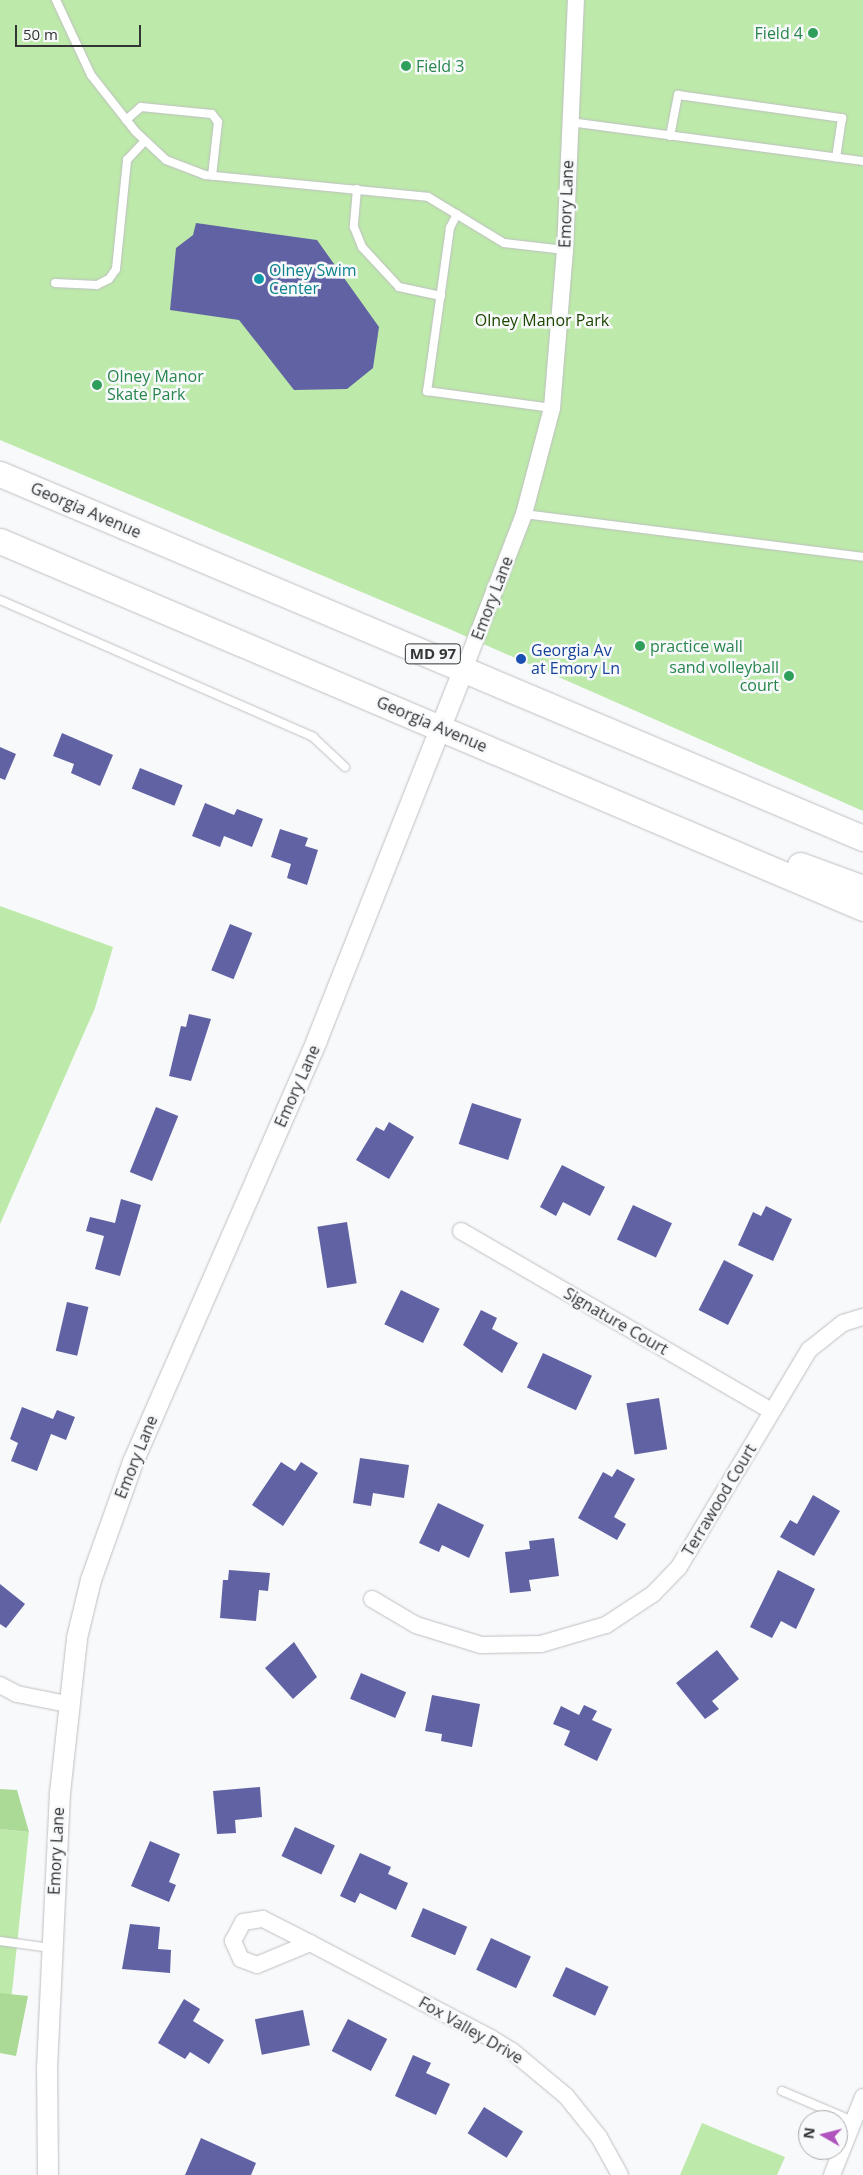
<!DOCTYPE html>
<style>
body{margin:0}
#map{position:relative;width:863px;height:2175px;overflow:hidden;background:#f8f9fb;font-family:"Open Sans",sans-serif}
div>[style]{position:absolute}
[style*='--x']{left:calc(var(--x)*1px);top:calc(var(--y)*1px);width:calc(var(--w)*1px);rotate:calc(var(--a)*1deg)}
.green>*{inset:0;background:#bde9aa;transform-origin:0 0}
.forest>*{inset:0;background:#abda96}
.building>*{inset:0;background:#6162a4;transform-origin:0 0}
.roads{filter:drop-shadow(0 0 1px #bfbfc1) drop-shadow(0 0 1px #bfbfc1)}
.service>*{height:8px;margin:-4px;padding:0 4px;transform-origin:4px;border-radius:4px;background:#fff}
.minor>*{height:16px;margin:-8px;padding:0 8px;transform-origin:8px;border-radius:8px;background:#fff}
.tertiary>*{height:20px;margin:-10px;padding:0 10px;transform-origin:10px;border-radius:10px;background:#fff}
.primary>*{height:25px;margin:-12.5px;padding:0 12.5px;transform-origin:12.5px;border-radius:12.5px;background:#fff}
.dots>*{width:14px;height:14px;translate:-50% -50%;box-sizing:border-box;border:2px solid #f8f9fb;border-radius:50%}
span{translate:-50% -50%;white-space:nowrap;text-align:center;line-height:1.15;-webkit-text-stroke:5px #f8f9fb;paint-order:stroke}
.shield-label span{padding:1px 4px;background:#f8f9fb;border:1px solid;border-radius:4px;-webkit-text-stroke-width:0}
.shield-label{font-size:15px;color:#333434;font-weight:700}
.leisure-label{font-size:16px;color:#27864d}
.right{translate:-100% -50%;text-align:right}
.left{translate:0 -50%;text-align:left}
.street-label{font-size:16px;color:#333434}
.culture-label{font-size:16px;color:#0d838f}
.park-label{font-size:16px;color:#1c4600}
.transit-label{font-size:16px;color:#164399}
.north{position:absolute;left:798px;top:2110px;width:50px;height:50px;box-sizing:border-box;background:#f8f9fb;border:1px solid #a9aaab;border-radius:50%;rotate:278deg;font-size:14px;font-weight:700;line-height:20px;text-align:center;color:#333434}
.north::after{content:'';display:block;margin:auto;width:18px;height:22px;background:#b053be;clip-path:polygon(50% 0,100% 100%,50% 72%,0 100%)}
.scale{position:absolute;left:15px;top:25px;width:126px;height:22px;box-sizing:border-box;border:2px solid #333434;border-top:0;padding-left:6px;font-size:15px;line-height:18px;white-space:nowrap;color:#333434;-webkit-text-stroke:4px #f8f9fb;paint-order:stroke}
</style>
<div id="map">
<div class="green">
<div style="clip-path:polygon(0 0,863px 0,863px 811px,447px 628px,0 440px)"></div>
<div style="clip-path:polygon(0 906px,113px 947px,95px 1008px,0 1224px)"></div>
<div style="left:0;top:1829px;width:29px;height:164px;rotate:6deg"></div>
<div style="clip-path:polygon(702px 2123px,785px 2157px,777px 2175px,680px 2175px)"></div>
</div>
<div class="forest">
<div style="clip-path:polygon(0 1789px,17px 1790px,29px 1832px,0 1829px)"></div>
<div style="clip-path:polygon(0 1993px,28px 1996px,16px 2056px,0 2053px)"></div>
</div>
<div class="building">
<div style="clip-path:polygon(196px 223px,317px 240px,379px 327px,373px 368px,347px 389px,294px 390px,239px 320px,170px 310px,176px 248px,193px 235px)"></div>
<div style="clip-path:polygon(62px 733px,113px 755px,100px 786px,71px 773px,74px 764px,53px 756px)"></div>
<div style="clip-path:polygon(0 747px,16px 754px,5px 780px,0 778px)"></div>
<div style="left:140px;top:768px;width:46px;height:22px;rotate:22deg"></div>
<div style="clip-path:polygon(205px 803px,234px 815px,237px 809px,263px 819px,252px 847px,224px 836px,220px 847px,192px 836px)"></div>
<div style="clip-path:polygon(280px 829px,308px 838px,305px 846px,318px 850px,307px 885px,287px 878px,291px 864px,271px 857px)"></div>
<div style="left:230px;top:924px;width:24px;height:50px;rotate:22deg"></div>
<div style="clip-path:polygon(189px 1014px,211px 1019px,191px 1081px,169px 1076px,181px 1026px,186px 1027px)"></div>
<div style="left:472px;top:1103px;width:52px;height:43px;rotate:18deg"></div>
<div style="left:156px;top:1107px;width:24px;height:70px;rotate:22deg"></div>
<div style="clip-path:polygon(389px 1122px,414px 1137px,389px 1179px,356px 1160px,376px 1127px,384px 1131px)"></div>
<div style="clip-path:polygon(562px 1165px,605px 1187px,590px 1216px,563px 1202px,556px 1216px,540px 1207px)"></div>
<div style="clip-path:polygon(121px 1199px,141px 1205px,120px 1276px,95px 1269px,104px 1236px,86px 1231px,90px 1217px,115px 1223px)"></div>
<div style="left:633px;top:1205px;width:43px;height:38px;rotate:25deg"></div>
<div style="clip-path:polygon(766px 1206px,792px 1219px,773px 1261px,738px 1245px,753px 1212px,761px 1216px)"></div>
<div style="left:347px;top:1222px;width:62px;height:30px;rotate:81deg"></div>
<div style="left:724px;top:1260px;width:33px;height:56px;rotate:27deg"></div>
<div style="left:401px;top:1290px;width:43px;height:38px;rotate:26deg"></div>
<div style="left:67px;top:1302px;width:22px;height:50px;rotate:13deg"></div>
<div style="clip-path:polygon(481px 1310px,497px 1318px,492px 1329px,518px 1343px,502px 1373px,463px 1345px)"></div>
<div style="left:543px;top:1353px;width:54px;height:38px;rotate:25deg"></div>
<div style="left:659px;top:1398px;width:52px;height:33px;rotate:81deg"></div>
<div style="clip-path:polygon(22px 1407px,53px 1419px,57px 1410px,75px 1417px,66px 1440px,51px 1434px,37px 1471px,11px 1461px,18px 1443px,10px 1439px)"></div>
<div style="clip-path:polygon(360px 1458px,409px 1465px,404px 1498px,373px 1493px,371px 1506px,353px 1503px)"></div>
<div style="clip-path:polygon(281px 1462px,295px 1471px,301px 1462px,318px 1473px,283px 1526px,252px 1505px)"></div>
<div style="clip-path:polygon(617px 1469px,635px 1479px,614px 1517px,626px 1524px,617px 1540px,578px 1518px,603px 1472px,612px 1477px)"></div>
<div style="clip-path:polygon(813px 1495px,840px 1511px,814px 1556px,780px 1537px,790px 1520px,797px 1524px)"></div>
<div style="clip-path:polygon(438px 1503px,484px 1525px,469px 1558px,442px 1545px,439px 1552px,419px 1543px)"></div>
<div style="clip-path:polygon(554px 1538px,559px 1576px,529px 1580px,531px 1591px,510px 1593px,505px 1552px,530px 1549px,529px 1541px)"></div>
<div style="clip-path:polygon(229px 1570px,270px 1573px,268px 1591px,259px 1590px,256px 1621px,220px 1618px,223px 1580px,228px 1580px)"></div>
<div style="clip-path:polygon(778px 1570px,815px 1589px,796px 1629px,781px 1621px,772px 1638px,750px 1627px)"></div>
<div style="clip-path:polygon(0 1584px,25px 1604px,6px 1628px,0 1624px)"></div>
<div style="clip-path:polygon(294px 1642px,317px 1677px,293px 1699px,265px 1668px)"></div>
<div style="clip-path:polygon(717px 1650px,739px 1679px,712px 1701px,719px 1709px,705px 1719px,676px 1683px)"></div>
<div style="left:361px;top:1673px;width:49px;height:28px;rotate:23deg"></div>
<div style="clip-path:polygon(432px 1695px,480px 1704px,472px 1747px,441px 1741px,442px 1734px,425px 1731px)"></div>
<div style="clip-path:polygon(584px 1705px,597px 1711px,592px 1720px,612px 1729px,597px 1761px,564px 1745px,570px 1731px,553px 1724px,561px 1706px,579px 1715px)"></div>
<div style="clip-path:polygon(260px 1787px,262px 1817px,235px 1820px,236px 1833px,217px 1834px,213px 1791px)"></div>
<div style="left:295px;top:1827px;width:44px;height:32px;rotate:25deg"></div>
<div style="clip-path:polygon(150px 1841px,180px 1854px,169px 1882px,176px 1885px,169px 1902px,131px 1886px)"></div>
<div style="clip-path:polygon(360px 1853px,391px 1867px,388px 1874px,408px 1883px,396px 1910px,360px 1893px,355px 1903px,340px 1896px)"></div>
<div style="left:423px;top:1908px;width:48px;height:31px;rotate:23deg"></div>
<div style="clip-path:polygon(130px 1924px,160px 1927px,158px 1949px,171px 1950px,170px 1973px,122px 1969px)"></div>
<div style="left:491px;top:1938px;width:44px;height:35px;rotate:25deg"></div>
<div style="left:566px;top:1967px;width:47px;height:32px;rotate:25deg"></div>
<div style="clip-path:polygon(184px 1999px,200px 2009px,193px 2021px,224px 2040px,209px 2064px,190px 2052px,185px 2059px,158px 2043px)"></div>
<div style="left:303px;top:2010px;width:36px;height:49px;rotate:79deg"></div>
<div style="left:348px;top:2019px;width:44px;height:36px;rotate:27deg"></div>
<div style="clip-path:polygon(413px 2055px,431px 2063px,426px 2073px,450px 2084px,436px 2115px,395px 2096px)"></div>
<div style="left:484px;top:2107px;width:46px;height:31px;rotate:32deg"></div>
<div style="clip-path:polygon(201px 2138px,256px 2163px,251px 2175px,185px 2175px)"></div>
</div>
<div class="roads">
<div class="service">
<div style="--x:56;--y:0;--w:83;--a:65"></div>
<div style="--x:91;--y:75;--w:71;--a:51.8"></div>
<div style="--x:135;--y:131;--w:42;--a:43.1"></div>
<div style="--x:166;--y:160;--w:42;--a:21"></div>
<div style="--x:205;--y:175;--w:224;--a:5.6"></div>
<div style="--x:428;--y:197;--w:89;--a:31.2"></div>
<div style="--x:504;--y:243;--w:61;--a:6.5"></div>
<div style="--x:126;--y:120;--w:20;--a:-41"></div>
<div style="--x:141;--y:107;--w:71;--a:5.6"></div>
<div style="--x:212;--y:114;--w:10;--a:53"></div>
<div style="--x:218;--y:122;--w:54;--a:96.3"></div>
<div style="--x:570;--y:122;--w:296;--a:7.6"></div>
<div style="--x:670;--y:136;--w:42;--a:-79"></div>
<div style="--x:678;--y:95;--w:166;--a:8"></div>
<div style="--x:842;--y:118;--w:40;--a:98.5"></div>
<div style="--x:357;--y:189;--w:38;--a:95"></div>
<div style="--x:354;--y:227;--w:22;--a:68"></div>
<div style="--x:362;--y:247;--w:54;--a:47.2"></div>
<div style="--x:399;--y:287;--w:43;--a:12.1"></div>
<div style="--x:457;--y:214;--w:16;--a:117"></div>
<div style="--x:450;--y:228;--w:165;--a:98"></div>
<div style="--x:427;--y:391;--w:126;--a:7.7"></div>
<div style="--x:55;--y:283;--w:42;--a:2.7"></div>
<div style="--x:97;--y:285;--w:13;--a:-27"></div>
<div style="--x:109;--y:279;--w:12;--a:-55"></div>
<div style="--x:116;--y:269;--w:110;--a:-84.2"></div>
<div style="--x:127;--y:160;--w:25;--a:-47"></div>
<div style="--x:524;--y:514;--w:342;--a:7.2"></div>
<div style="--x:0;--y:600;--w:342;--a:23.6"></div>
<div style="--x:313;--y:737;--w:44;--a:43.2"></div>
<div style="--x:0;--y:1941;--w:51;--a:7.8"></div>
<div style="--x:782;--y:2091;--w:77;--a:22.9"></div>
</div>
<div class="minor">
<div style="--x:465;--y:667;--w:164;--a:-68.9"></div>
<div style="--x:524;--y:514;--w:110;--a:-75.2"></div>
<div style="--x:552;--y:408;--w:159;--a:-85.3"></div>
<div style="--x:565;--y:250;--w:250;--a:-87.5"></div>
<div style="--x:461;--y:1231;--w:358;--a:30.1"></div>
<div style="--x:372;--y:1599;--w:51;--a:30.6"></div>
<div style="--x:416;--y:1625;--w:68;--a:17.1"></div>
<div style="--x:481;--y:1645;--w:60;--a:-1"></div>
<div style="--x:541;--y:1644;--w:68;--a:-16.3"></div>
<div style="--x:606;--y:1625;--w:56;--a:-33.4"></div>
<div style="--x:653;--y:1594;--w:37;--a:-46"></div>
<div style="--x:679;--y:1567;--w:253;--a:-59.1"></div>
<div style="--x:809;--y:1350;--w:43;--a:-38.5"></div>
<div style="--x:843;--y:1323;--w:21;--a:-17"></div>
<div style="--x:0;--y:1685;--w:19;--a:28"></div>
<div style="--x:17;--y:1694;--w:51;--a:11.3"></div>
<div style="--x:310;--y:1943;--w:57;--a:157.5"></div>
<div style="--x:257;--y:1965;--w:17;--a:-159"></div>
<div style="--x:241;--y:1959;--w:20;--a:-114"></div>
<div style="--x:233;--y:1941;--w:21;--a:-62"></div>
<div style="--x:243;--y:1922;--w:20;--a:-9"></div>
<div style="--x:263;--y:1919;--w:53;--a:27.1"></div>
<div style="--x:310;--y:1943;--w:204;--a:27.7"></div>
<div style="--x:491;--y:2038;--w:25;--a:32"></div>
<div style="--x:512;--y:2051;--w:70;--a:39.8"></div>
<div style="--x:566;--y:2096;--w:53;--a:51.2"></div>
<div style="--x:599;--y:2137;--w:43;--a:61.1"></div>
<div style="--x:832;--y:2175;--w:84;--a:-68.3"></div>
</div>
<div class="tertiary">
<div style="--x:48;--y:2175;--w:107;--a:-90.5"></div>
<div style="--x:47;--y:2068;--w:275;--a:-87.3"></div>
<div style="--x:60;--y:1793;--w:156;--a:-83.7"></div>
<div style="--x:77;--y:1638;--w:60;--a:-76.4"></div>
<div style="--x:91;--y:1580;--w:125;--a:-70.4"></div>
<div style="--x:133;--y:1462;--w:460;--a:-66.4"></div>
<div style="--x:317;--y:1040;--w:401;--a:-68.4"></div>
</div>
<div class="primary">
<div style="--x:0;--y:474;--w:937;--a:22.87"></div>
<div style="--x:0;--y:541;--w:938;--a:23.04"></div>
<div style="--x:800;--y:865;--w:67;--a:20.1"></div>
</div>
</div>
<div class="dots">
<div style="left:813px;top:33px;background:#2e9e5b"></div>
<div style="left:406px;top:66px;background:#2e9e5b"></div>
<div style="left:259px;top:279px;background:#0f9aa8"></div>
<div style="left:97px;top:385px;background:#2e9e5b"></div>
<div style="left:640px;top:646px;background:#2e9e5b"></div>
<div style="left:521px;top:659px;background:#1a4fb4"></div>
<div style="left:789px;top:676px;background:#2e9e5b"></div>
</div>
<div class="shield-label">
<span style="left:433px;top:654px">MD 97</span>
</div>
<div class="leisure-label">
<span class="right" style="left:803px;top:33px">Field 4</span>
<span class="left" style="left:416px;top:66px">Field 3</span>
<span class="left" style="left:107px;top:385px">Olney Manor<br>Skate Park</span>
<span class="left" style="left:650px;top:646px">practice wall</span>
<span class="right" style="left:779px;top:676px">sand volleyball<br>court</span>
</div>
<div class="street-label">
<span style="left:566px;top:204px;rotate:-88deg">Emory Lane</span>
<span style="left:86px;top:510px;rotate:23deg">Georgia Avenue</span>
<span style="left:492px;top:598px;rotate:-69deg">Emory Lane</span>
<span style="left:432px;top:724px;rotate:23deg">Georgia Avenue</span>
<span style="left:297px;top:1086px;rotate:-66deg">Emory Lane</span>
<span style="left:616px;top:1321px;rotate:30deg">Signature Court</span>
<span style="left:136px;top:1457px;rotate:-68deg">Emory Lane</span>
<span style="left:719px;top:1500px;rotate:-59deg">Terrawood Court</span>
<span style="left:56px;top:1851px;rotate:-87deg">Emory Lane</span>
<span style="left:471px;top:2030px;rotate:30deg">Fox Valley Drive</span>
</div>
<div class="culture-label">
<span class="left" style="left:269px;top:279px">Olney Swim<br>Center</span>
</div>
<div class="park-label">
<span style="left:542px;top:320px">Olney Manor Park</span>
</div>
<div class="transit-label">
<span class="left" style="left:531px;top:659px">Georgia Av<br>at Emory Ln</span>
</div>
<div class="north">N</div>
<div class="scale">50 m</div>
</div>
